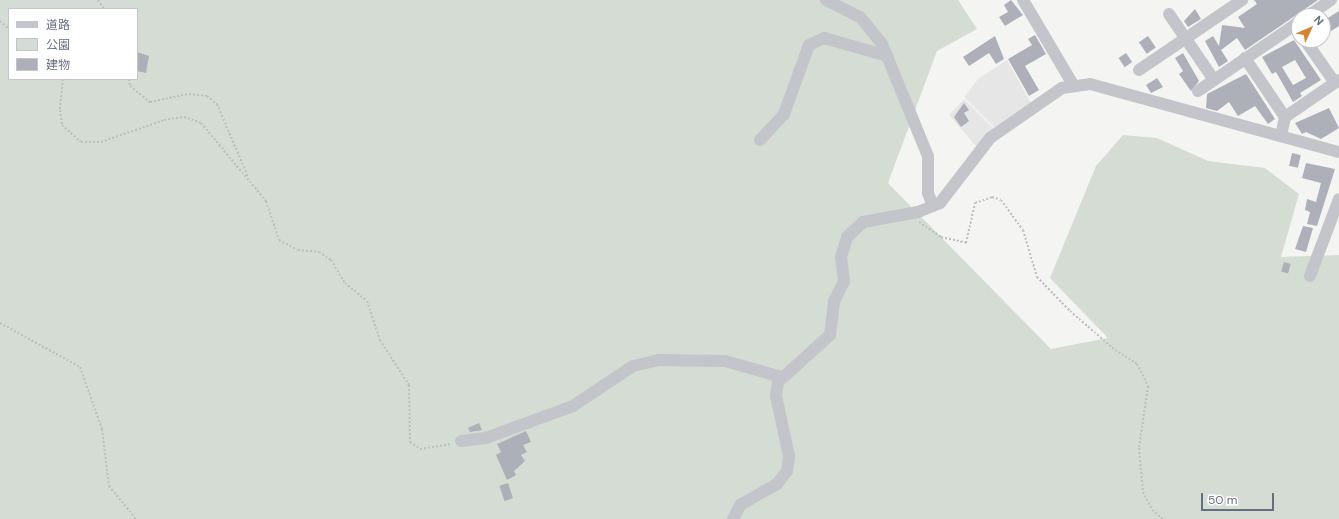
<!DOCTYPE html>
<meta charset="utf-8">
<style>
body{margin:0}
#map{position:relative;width:1339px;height:519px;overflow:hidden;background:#f4f5f2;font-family:"DM Sans","Noto Sans JP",sans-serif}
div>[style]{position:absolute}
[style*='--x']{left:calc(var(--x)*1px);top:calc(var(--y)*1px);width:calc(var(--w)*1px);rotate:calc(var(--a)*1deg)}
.built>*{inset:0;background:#e5e6e5}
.green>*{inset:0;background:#d5dcd3}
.building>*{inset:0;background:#adb0b8;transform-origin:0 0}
.path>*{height:2px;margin-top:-1px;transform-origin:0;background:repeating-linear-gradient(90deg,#bdbec1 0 2px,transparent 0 4px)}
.minor>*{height:12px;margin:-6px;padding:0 6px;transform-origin:6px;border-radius:6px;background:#c4c5ca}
span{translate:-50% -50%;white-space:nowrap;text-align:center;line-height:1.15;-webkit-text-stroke:4px #fff;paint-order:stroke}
.legend{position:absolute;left:8px;top:8px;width:130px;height:72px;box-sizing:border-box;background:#fff;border:1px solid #c2c5cd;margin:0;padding:5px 7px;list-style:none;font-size:12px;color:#666e81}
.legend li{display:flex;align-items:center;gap:8px;height:20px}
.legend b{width:20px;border:1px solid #c2c5cd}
.north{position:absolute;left:1291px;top:8px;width:40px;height:40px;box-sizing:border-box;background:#fff;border:1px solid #c2c5cd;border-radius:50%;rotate:46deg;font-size:11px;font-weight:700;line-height:16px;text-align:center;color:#666e81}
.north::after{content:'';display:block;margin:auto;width:14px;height:18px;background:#d78230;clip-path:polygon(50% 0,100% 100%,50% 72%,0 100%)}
.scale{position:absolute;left:1201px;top:493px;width:73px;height:18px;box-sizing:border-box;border:2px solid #666e81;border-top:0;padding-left:5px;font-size:12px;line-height:14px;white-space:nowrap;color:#666e81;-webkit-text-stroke:3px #fff;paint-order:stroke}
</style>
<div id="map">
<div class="built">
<div style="clip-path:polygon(1007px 60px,1031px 103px,996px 129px,964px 97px,978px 79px)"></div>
<div style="clip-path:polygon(964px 99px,996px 131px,977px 147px,949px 115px)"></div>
</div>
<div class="green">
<div style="clip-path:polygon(evenodd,0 0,958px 0,977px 29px,937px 51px,888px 183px,1051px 349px,1108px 338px,1050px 278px,1096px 166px,1123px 135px,1157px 138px,1208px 161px,1265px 168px,1299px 194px,1281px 257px,1339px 255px,1339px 519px,0 519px,0 0,9px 9px,137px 9px,137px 79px,9px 79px,9px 9px)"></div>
</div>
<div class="building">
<div style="clip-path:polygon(1011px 0,1023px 15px,1005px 26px,999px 17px,1008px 12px,1004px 5px)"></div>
<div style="clip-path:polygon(1254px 0,1318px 0,1245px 50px,1237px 38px,1221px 50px,1228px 61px,1219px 67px,1205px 41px,1213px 36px,1219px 46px,1222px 25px,1245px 28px,1238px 17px,1257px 4px)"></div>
<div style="clip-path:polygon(1195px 9px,1201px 19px,1188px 27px,1184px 21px)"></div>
<div style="clip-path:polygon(1339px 11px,1339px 26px,1323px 36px,1323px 21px)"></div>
<div style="clip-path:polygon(1035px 35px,1046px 54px,1025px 66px,1039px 90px,1029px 96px,1008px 59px,1032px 45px,1028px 39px)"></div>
<div style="clip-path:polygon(995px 36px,1004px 59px,996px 64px,989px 53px,969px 66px,963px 57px)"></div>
<div style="left:1148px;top:36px;width:14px;height:11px;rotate:56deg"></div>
<div style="clip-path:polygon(evenodd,1294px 40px,1321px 80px,1300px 93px,1302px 96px,1293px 102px,1276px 72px,1272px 74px,1262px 57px,1294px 40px,1295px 60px,1306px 78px,1293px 85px,1282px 67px,1295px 60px)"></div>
<div style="clip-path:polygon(137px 52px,149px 56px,146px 73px,137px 71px)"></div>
<div style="left:1126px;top:53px;width:11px;height:9px;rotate:56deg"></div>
<div style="clip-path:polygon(1183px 53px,1199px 81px,1191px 91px,1179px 74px,1183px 71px,1175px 58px)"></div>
<div style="clip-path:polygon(1246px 74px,1275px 119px,1268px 124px,1255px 106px,1238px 116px,1229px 102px,1217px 111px,1206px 108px,1207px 94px)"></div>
<div style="clip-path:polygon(1157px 78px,1163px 87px,1151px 93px,1146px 85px)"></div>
<div style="clip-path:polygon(964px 103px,969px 110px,964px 113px,969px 121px,961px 127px,954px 117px)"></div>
<div style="clip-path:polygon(1329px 108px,1339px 128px,1321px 139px,1306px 132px,1302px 134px,1295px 123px)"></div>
<div style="left:1292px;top:153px;width:9px;height:13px;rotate:13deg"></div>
<div style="clip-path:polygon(1306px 163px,1335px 169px,1317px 226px,1307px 224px,1310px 212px,1305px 210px,1307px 199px,1316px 202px,1321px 183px,1302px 178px)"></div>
<div style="clip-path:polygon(1303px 226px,1313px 228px,1306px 252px,1295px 249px)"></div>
<div style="left:1284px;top:262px;width:7px;height:10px;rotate:16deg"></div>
<div style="clip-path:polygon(479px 423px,482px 430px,470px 432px,468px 428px)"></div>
<div style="clip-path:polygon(526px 431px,531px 442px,523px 445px,527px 452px,521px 455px,525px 461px,514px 471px,516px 475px,507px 480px,496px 455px,501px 452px,497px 444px)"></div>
<div style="left:508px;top:483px;width:16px;height:9px;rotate:72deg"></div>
</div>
<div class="path">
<div style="--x:98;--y:0;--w:11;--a:56"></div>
<div style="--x:0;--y:21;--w:12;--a:42"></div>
<div style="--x:63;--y:79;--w:31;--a:96"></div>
<div style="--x:60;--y:110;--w:15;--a:82"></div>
<div style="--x:62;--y:125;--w:25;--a:42"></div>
<div style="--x:81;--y:142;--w:20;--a:0"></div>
<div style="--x:101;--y:142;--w:67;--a:-19.2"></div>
<div style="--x:164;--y:120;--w:20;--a:-9"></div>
<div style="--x:184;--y:117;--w:18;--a:19"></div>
<div style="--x:201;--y:123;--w:102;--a:50.2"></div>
<div style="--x:266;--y:201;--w:41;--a:71.6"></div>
<div style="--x:279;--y:240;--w:21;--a:28"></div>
<div style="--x:298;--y:250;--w:21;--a:5"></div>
<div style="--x:319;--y:252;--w:14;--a:34"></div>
<div style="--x:331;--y:260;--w:27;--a:59"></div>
<div style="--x:345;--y:283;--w:28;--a:39"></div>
<div style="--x:367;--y:301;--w:41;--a:71.6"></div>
<div style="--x:380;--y:340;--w:54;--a:57.2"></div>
<div style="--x:409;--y:385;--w:57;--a:89"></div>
<div style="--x:410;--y:442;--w:12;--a:35"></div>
<div style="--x:420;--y:449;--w:32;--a:-9"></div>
<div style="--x:129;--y:79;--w:7;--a:82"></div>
<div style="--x:130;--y:86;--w:26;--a:39"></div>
<div style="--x:150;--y:102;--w:40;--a:-12"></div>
<div style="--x:189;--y:94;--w:18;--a:6"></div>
<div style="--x:207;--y:96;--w:13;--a:39"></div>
<div style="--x:217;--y:104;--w:79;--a:67"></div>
<div style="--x:919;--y:222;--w:27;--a:34"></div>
<div style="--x:941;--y:237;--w:26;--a:13"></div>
<div style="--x:966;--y:243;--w:41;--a:-77.3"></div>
<div style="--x:975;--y:203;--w:18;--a:-19"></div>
<div style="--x:992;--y:197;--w:9;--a:18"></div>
<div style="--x:1001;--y:200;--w:37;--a:54"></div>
<div style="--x:1023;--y:230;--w:49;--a:73.4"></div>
<div style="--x:1037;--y:277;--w:47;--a:45.9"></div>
<div style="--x:1070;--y:311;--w:60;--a:40.9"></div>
<div style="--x:1115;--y:350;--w:26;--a:32"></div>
<div style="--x:1137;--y:364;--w:25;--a:63"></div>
<div style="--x:1148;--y:386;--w:63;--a:98.3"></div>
<div style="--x:1139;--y:448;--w:44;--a:84.8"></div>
<div style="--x:1143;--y:492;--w:20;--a:63"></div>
<div style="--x:1152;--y:510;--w:14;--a:39"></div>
<div style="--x:0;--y:323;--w:91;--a:28.8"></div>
<div style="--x:80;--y:367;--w:66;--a:70.5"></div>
<div style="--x:102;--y:429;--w:57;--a:83"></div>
<div style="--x:109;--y:486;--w:43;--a:50.7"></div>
</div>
<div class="minor">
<div style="--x:826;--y:0;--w:39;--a:27"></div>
<div style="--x:861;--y:18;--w:33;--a:51"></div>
<div style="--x:882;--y:44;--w:121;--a:67.7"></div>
<div style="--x:928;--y:156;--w:37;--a:90"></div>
<div style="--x:928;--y:193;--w:14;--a:69"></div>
<div style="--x:1023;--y:0;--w:96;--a:59.4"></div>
<div style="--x:1169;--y:14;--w:80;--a:55.7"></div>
<div style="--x:1308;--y:16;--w:28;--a:-35"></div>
<div style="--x:1305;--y:40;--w:52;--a:55.1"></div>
<div style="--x:1245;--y:58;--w:71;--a:55.9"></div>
<div style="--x:1139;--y:70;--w:125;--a:-34.2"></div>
<div style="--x:1198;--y:91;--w:122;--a:-34.3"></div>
<div style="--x:1281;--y:135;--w:18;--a:-77"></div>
<div style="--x:1285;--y:117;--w:65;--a:-34.4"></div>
<div style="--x:760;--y:140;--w:35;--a:-47"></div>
<div style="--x:784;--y:114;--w:73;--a:-70.1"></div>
<div style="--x:809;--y:45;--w:17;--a:-25"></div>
<div style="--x:824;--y:38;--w:66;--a:15.9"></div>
<div style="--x:1310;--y:276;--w:82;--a:-69.4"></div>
<div style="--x:461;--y:441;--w:25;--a:-7"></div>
<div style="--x:486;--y:438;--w:93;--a:-20.2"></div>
<div style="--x:573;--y:406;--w:72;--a:-33.7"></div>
<div style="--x:633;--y:366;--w:27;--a:-13"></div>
<div style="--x:659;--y:360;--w:66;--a:0.9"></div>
<div style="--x:725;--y:361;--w:58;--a:15.9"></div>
<div style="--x:733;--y:519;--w:16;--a:-63"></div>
<div style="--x:740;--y:505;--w:43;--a:-29.6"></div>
<div style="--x:777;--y:484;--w:16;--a:-52"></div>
<div style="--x:787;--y:471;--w:15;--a:-82"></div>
<div style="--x:789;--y:456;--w:61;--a:-102.2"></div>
<div style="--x:776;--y:396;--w:14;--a:-82"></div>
<div style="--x:778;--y:382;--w:70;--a:-42.1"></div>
<div style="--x:830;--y:335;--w:34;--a:-83"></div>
<div style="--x:834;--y:301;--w:22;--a:-63"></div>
<div style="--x:844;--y:281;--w:24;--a:-97"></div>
<div style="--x:841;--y:257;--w:21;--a:-73"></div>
<div style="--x:847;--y:237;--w:22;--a:-43"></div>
<div style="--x:863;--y:222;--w:56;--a:-10.3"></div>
<div style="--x:918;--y:212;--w:24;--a:-22"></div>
<div style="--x:940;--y:203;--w:82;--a:-52.4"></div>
<div style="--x:990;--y:138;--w:88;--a:-34.8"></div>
<div style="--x:1062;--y:88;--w:28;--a:-8"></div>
<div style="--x:1090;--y:84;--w:258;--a:15.3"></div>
</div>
<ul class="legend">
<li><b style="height:5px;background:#c4c5ca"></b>道路</li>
<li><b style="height:11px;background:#d5dcd3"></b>公園</li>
<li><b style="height:11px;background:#adb0b8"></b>建物</li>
</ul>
<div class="north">N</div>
<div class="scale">50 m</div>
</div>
